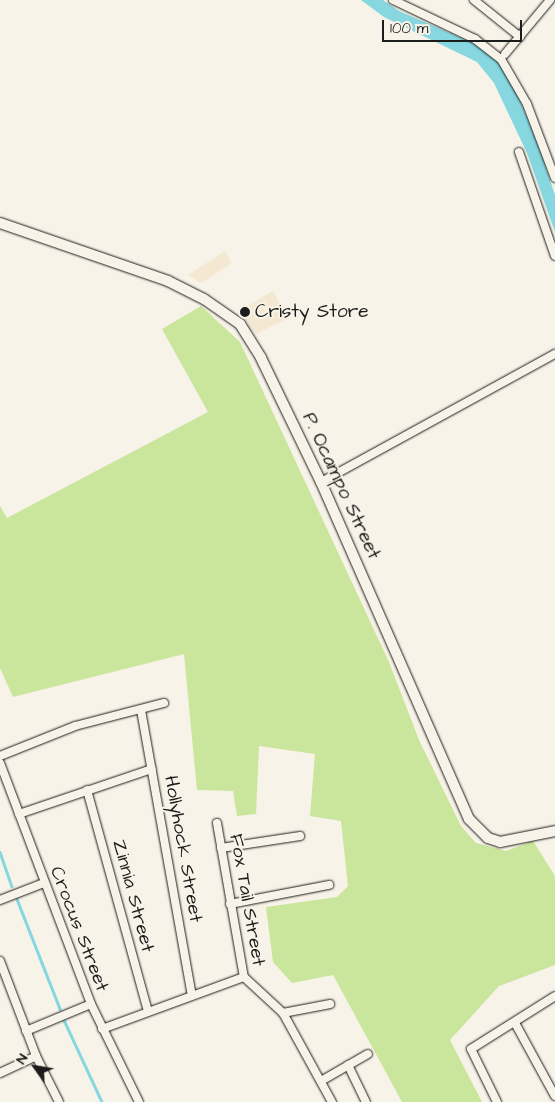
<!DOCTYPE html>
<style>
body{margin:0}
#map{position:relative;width:555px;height:1102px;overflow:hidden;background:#f7f3e8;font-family:"Architects Daughter",sans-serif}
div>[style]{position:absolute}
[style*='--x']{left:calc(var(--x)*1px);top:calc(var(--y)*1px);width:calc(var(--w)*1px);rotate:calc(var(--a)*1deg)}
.built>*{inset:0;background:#f5e8d3}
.green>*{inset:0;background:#cae59c}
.water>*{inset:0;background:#86d7df}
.stream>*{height:2.5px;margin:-1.25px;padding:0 1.25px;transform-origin:1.25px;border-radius:1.25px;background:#86d7df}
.roads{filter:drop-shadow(0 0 1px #1c1c1c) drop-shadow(0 0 1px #1c1c1c)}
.street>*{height:8px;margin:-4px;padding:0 4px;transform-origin:4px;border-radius:4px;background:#f7f3e8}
.secondary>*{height:10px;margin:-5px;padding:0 5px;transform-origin:5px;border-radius:5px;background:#f7f3e8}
.dots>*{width:14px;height:14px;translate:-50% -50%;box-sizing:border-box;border:2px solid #f7f3e8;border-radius:50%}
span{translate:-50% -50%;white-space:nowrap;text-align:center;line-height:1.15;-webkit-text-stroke:4px #f7f3e8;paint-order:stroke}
.poi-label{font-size:19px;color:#1c1c1c}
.left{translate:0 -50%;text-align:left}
.street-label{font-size:19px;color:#1c1c1c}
.north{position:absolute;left:10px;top:1042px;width:50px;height:50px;-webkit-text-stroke:4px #f7f3e8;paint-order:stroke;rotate:302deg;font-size:14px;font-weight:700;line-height:20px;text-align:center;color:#1c1c1c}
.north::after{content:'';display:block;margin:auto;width:18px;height:22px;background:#1c1c1c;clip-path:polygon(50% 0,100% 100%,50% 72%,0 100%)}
.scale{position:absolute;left:382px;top:20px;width:140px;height:22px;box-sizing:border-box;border:2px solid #1c1c1c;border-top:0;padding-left:6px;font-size:15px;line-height:18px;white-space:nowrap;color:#1c1c1c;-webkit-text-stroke:4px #f7f3e8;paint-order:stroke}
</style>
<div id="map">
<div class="built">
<div style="clip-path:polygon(225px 251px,232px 263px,201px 283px,188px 275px)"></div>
<div style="clip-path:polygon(273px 291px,288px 318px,256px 334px,238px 311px)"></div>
</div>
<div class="green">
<div style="clip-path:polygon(201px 306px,240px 342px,389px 662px,419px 740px,461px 826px,476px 843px,506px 851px,533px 841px,555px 876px,555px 965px,499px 986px,450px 1040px,482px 1102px,402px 1102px,333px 975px,292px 983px,273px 962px,266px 907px,337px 897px,348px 886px,341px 821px,310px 816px,315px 754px,259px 746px,256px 814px,237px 816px,233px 791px,197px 790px,184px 654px,13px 697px,0 668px,0 506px,7px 518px,208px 412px,162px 329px)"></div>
</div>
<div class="water">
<div style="clip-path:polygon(361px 0,383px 0,399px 11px,473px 43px,495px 58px,515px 88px,539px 147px,555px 195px,555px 232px,527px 153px,494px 83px,477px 62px,384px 17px)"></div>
</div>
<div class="stream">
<div style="--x:0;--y:852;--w:36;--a:71"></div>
<div style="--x:17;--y:899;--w:118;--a:68.6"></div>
<div style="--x:64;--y:1020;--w:90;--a:65.1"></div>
</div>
<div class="roads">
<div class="street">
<div style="--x:393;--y:0;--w:91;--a:25.4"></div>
<div style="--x:475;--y:39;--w:33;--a:38"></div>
<div style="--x:501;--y:59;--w:52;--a:60"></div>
<div style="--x:527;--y:104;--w:79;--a:69.3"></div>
<div style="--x:474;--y:0;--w:59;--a:38.8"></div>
<div style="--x:505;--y:54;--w:70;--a:-50.2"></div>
<div style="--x:519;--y:152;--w:110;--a:70.9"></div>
<div style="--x:321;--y:482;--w:267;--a:-28.7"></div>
<div style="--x:141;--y:710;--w:290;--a:79.9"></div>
<div style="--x:0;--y:756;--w:81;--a:-21.8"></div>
<div style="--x:75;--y:726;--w:92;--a:-14.5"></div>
<div style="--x:0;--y:763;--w:258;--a:69.3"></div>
<div style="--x:91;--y:1004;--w:109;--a:63.9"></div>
<div style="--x:87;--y:790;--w:229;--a:74.6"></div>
<div style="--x:19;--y:814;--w:140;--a:-18.7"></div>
<div style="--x:217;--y:823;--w:156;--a:80.1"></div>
<div style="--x:244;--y:977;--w:53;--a:42.7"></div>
<div style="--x:283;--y:1013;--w:102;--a:61.2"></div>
<div style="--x:221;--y:848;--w:80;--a:-8.6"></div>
<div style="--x:0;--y:900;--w:47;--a:-21.1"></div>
<div style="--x:230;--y:904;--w:101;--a:-10.9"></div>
<div style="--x:0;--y:961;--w:102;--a:69.2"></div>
<div style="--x:36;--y:1056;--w:51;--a:63.4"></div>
<div style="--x:283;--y:1013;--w:48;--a:-10.8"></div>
<div style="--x:515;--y:1023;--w:83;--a:61.3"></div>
<div style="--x:102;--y:1029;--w:151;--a:-20.1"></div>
<div style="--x:26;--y:1031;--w:70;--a:-22.6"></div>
<div style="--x:348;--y:1065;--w:41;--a:64.1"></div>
<div style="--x:0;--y:1073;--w:40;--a:-25"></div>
<div style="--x:321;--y:1081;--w:54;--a:-29.9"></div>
<div style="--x:497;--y:1102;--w:59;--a:-116.1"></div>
<div style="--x:471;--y:1049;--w:99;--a:-32.2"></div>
</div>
<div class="secondary">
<div style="--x:0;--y:223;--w:178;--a:19"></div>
<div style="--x:168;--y:281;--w:40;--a:26.6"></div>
<div style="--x:204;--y:299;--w:44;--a:34.8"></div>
<div style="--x:240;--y:324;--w:40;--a:58"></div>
<div style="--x:261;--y:358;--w:138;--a:64.2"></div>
<div style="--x:321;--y:482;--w:368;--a:66.3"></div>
<div style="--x:469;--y:819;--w:27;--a:45"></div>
<div style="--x:488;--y:838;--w:13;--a:18"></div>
<div style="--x:500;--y:842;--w:56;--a:-11.3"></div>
</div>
</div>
<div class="dots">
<div style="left:245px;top:312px;background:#1c1c1c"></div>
</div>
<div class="poi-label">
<span class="left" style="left:255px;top:312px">Cristy Store</span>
</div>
<div class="street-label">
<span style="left:341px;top:486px;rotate:65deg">P. Ocampo Street</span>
<span style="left:183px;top:849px;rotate:80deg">Hollyhock Street</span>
<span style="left:133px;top:896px;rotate:75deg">Zinnia Street</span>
<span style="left:247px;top:900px;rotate:80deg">Fox Tail Street</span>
<span style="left:79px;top:929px;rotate:69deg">Crocus Street</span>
</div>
<div class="north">N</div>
<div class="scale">100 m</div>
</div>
